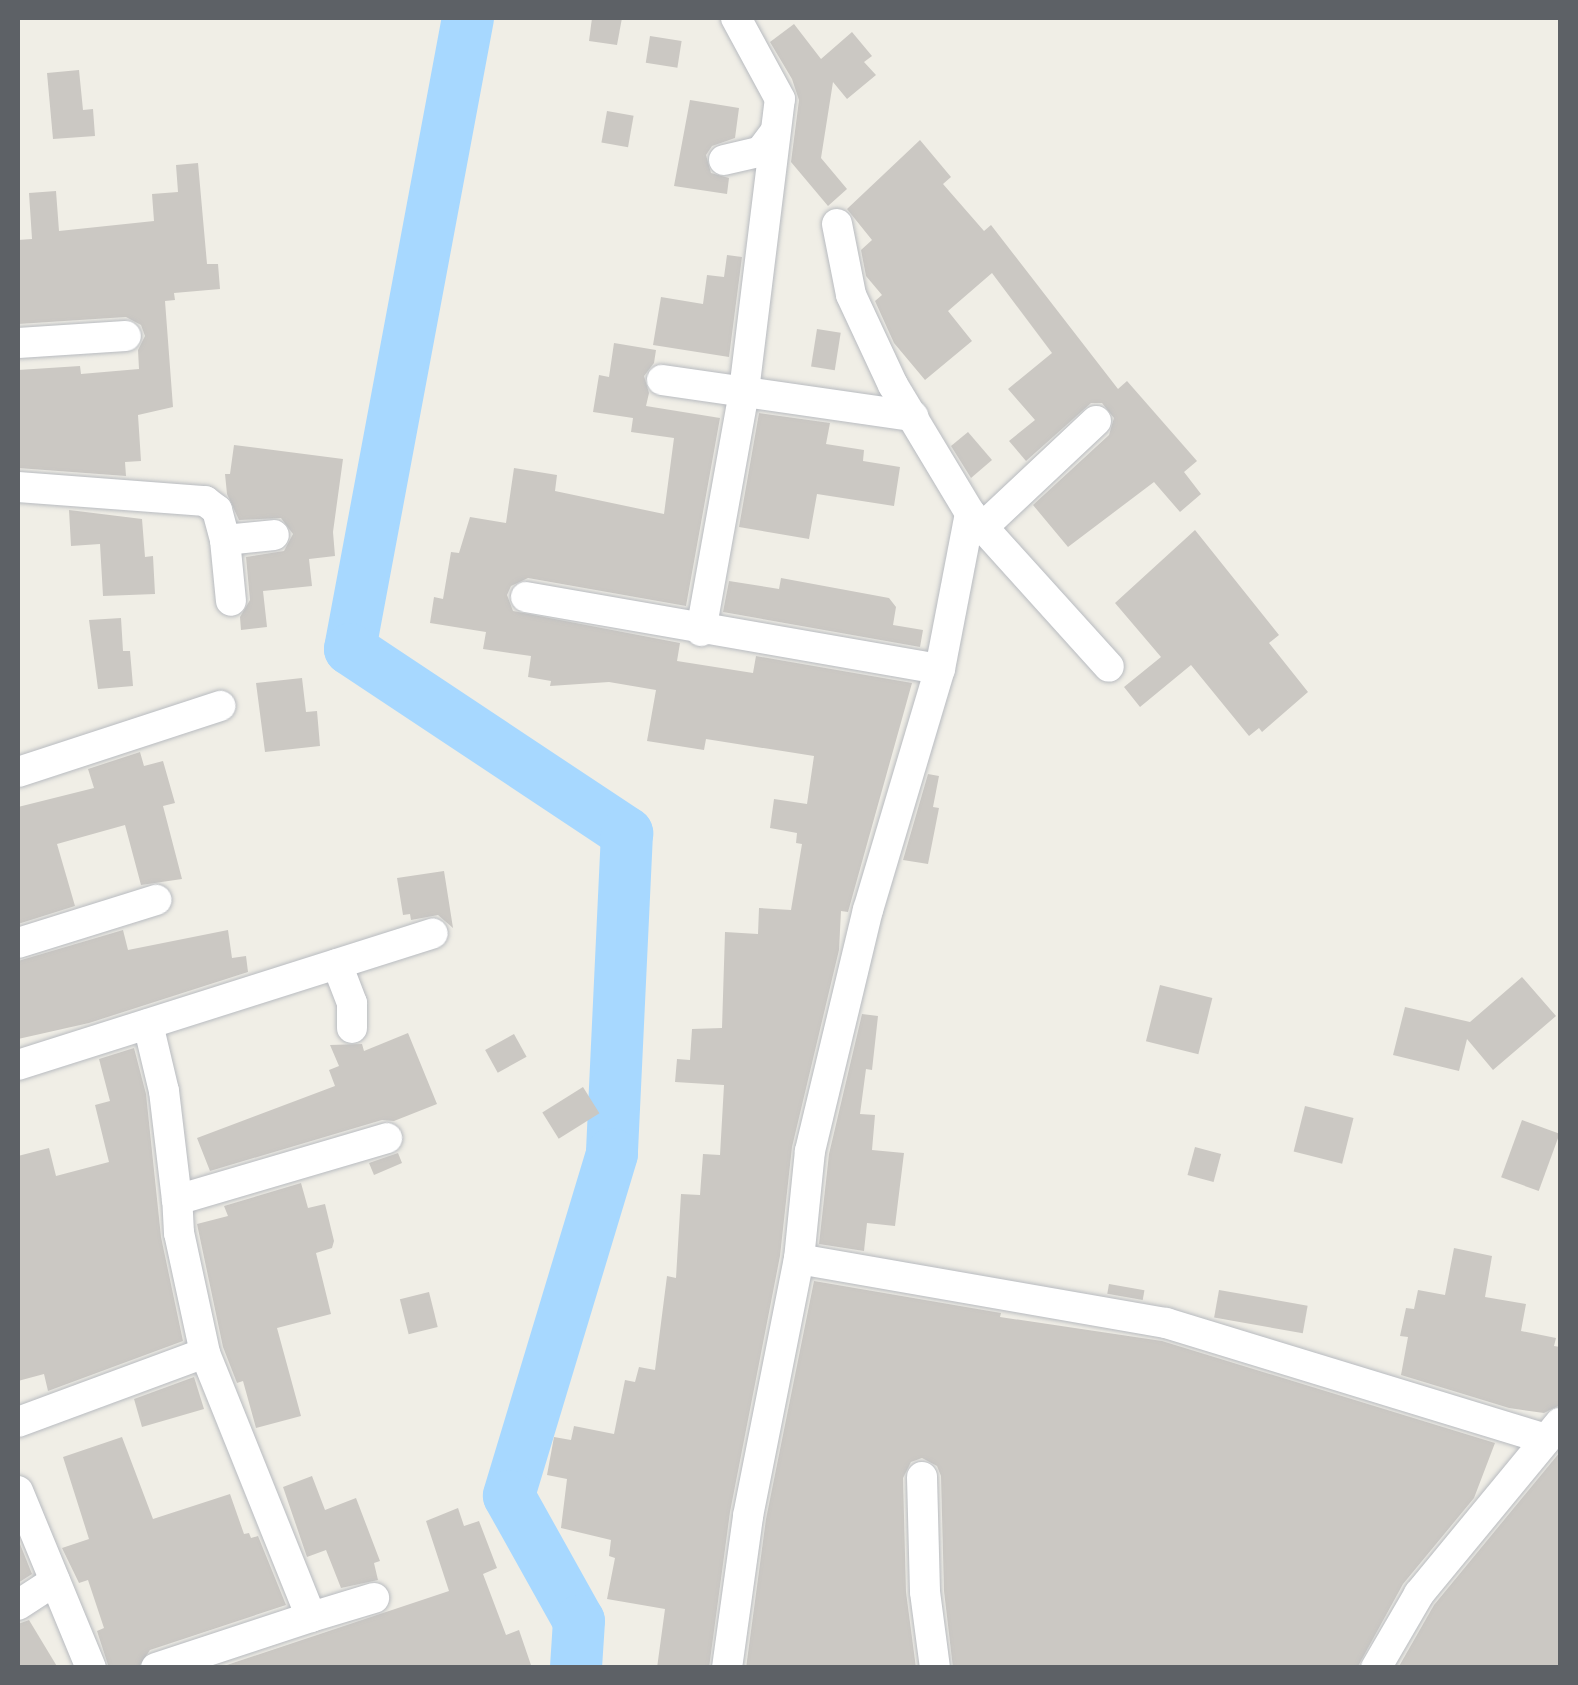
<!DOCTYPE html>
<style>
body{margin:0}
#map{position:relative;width:1578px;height:1685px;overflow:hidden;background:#f0eee6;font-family:"Archivo Narrow",sans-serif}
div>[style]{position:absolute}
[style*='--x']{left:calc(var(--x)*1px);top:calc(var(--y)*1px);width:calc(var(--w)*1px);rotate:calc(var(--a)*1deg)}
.river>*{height:52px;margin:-26px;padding:0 26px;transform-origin:26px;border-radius:26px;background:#a7d8ff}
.building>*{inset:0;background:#cbc8c3;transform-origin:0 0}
.roads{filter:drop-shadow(0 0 2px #b8bbc0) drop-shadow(0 0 2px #b8bbc0)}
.minor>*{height:30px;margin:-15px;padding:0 15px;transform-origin:15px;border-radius:15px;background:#fff}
span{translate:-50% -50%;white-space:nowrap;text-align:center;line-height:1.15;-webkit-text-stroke:10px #fff;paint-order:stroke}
.frame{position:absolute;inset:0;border:20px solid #5d6166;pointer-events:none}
</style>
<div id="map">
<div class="river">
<div style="--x:468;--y:18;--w:642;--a:100.59"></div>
<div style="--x:350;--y:649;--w:333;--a:33.6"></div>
<div style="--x:627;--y:833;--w:321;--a:92.7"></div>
<div style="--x:612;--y:1154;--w:357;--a:106.8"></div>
<div style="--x:509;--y:1496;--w:143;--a:60.8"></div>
<div style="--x:579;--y:1621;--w:47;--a:93.7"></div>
</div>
<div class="building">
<div style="clip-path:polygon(592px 18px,622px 18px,617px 45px,589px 41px)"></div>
<div style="clip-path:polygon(794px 24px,821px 59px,852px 32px,872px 56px,864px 62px,876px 75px,847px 99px,833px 82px,821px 158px,847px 189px,828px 206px,791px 162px,799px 100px,792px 79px,770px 42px)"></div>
<div style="left:650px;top:36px;width:32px;height:27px;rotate:9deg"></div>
<div style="clip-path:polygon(79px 70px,83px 110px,93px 109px,95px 136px,53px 139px,47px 73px)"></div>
<div style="clip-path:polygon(690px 100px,739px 108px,735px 138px,712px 146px,706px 155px,711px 173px,729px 178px,727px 194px,674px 186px)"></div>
<div style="left:607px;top:111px;width:27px;height:32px;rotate:10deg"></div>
<div style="clip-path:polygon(920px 140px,951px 177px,943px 184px,984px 231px,991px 225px,1118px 389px,1127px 381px,1197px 461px,1184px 472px,1201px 494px,1180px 512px,1154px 482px,1068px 547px,1033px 505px,1109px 435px,1114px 418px,1102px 403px,1091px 403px,1026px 461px,1009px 441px,1035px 420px,1008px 389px,1052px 353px,992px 273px,948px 311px,972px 341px,925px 380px,894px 343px,875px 301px,882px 295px,866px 276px,861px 250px,872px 240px,847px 209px)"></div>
<div style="clip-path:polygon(198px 163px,207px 264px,218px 264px,220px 289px,174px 293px,175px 300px,165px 301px,173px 407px,138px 415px,141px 461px,125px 462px,126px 476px,18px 468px,18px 370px,80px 366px,81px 374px,139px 369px,138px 350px,145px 336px,141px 325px,126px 317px,18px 324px,18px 240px,32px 239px,29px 193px,56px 191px,59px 231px,154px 221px,152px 194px,178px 192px,176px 165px)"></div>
<div style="clip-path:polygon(727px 255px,742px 257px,729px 357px,653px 345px,661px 297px,703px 304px,707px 275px,724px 277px)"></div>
<div style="left:817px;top:329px;width:24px;height:38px;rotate:9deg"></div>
<div style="clip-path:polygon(614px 343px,656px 350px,654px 363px,644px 376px,649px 393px,646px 406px,720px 418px,686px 606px,528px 578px,511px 586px,507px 595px,513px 611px,680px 643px,677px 661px,753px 673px,756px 656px,912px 683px,848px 912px,841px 911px,839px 950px,792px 1147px,780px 1256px,730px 1512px,709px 1668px,657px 1668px,665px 1609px,607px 1599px,615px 1558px,609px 1556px,611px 1540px,561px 1528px,567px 1479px,547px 1475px,554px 1437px,571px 1440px,574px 1426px,614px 1434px,625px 1380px,635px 1382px,639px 1367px,655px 1370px,667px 1276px,676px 1278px,681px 1194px,700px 1195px,703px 1154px,720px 1155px,724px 1085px,675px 1082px,677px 1059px,690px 1060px,692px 1029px,722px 1028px,725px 932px,758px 934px,759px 908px,791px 910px,802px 844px,796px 843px,797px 833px,770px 828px,774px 799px,807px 804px,814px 756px,706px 739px,704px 750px,647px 741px,656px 690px,609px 682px,550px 686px,551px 681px,528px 677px,531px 656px,483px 649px,486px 632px,430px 623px,434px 597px,443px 599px,451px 552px,459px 553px,470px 517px,506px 523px,514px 468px,557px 475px,555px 491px,664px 514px,674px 438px,631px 432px,633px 418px,593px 412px,599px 375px,609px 377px)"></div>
<div style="clip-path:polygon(759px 413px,830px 423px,826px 444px,864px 450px,863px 461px,900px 467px,894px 506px,817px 494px,809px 539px,739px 527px)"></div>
<div style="clip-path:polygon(968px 432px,992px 460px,971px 478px,951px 446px)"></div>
<div style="clip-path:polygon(234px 445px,343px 459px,333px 532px,335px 556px,309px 559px,312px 586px,263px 591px,267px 627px,241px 630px,240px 617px,250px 600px,246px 557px,284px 551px,293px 534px,281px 518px,239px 520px,227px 494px,225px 474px,230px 474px)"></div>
<div style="clip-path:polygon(69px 510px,142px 519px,145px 557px,153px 556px,155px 594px,103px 596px,100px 544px,71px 546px)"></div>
<div style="clip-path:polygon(1195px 530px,1279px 635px,1269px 643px,1308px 692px,1262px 732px,1259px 728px,1249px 736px,1191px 665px,1140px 707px,1124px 687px,1161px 657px,1115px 603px)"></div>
<div style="clip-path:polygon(781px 578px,889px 598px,896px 607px,893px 625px,923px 630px,920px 647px,723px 612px,729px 581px,779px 589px)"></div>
<div style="clip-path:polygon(121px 618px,123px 651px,130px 651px,133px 686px,98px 689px,89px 620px)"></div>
<div style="clip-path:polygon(302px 678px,306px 712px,317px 711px,320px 746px,265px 752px,256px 683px)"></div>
<div style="clip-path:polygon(140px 752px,144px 766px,163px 761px,175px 803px,163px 806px,182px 879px,141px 885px,125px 825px,57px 844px,75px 906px,18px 924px,18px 807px,94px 788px,88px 769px)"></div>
<div style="clip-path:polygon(928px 774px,939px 776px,933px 807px,939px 808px,928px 864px,903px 860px)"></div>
<div style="clip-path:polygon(444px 871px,453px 928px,438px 915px,411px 920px,410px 914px,403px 915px,397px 878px)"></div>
<div style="clip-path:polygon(123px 930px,128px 950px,228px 930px,232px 958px,246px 956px,248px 972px,89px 1023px,18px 1039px,18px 961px)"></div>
<div style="clip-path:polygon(1522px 977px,1556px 1016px,1493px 1070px,1467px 1039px,1459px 1071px,1393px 1055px,1405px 1007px,1470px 1022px)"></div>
<div style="left:1160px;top:985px;width:54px;height:58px;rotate:14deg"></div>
<div style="clip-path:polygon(862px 1014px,878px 1016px,872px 1070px,866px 1069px,860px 1114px,875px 1115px,872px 1150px,904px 1153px,895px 1226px,867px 1223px,864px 1251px,819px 1244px,829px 1154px)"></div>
<div style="clip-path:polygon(408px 1033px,437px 1104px,394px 1121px,382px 1120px,210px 1171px,197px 1138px,335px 1086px,329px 1070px,339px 1066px,330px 1045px,362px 1044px,364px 1051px)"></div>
<div style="left:514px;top:1034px;width:26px;height:33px;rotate:61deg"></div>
<div style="clip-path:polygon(134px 1048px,146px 1094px,161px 1237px,183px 1341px,48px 1391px,44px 1374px,18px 1381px,18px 1156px,49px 1148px,56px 1176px,109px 1162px,95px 1105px,110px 1101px,99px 1059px)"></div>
<div style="left:583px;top:1087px;width:31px;height:48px;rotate:58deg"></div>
<div style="left:1305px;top:1106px;width:50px;height:47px;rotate:14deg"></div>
<div style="left:1522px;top:1120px;width:40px;height:61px;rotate:20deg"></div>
<div style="left:1195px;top:1147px;width:27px;height:29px;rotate:15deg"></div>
<div style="clip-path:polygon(398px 1153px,402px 1163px,374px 1175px,369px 1163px)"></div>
<div style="clip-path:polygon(301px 1183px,308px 1208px,325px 1204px,334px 1241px,332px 1248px,316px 1253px,331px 1314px,277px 1328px,301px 1416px,256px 1428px,243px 1381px,237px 1383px,223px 1347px,197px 1224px,228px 1216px,224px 1206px)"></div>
<div style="clip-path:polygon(1454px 1248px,1492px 1256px,1485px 1297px,1526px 1304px,1521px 1331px,1556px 1338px,1554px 1346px,1560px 1347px,1560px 1405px,1544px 1413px,1509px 1408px,1401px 1375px,1408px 1337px,1400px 1336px,1406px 1308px,1414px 1309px,1418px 1290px,1445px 1295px)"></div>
<div style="clip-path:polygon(814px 1281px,1001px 1313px,1000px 1317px,1162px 1341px,1495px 1443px,1474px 1498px,1403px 1584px,1357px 1668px,953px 1668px,944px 1591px,941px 1476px,937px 1466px,922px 1458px,911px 1462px,903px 1478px,906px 1592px,916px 1668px,746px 1668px,766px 1519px)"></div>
<div style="left:1109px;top:1284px;width:36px;height:10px;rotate:10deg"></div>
<div style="left:1219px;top:1290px;width:90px;height:28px;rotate:10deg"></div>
<div style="left:429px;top:1292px;width:36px;height:30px;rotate:76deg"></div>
<div style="clip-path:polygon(194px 1377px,204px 1409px,142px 1427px,134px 1399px)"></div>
<div style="clip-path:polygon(122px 1437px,153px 1519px,230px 1494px,244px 1534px,249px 1533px,251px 1538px,258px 1536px,286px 1605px,150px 1650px,138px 1668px,109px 1668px,97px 1631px,104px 1628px,88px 1580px,79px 1583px,62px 1548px,89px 1539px,63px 1457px)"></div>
<div style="clip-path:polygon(1560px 1452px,1560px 1668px,1398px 1668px,1434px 1605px)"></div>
<div style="clip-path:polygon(312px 1476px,325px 1510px,356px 1498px,380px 1561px,374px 1563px,378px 1580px,341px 1588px,326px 1550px,307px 1557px,283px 1487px)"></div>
<div style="clip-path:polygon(458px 1508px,464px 1526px,479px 1521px,497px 1568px,483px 1574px,506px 1635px,519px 1630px,532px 1668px,218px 1668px,449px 1591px,426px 1521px)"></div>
<div style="clip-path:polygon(18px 1539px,32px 1574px,18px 1583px)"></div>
<div style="clip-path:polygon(29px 1620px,58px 1668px,18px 1668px,18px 1624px)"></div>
</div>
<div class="roads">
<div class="minor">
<div style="--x:724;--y:160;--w:37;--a:-13"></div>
<div style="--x:760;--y:152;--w:25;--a:-53"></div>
<div style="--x:837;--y:224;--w:72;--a:78.8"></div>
<div style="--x:851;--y:295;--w:99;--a:65"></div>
<div style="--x:893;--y:385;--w:149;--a:59"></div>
<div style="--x:970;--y:513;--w:207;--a:47.9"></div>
<div style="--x:18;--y:343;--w:108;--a:-3.7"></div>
<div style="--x:662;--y:380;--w:254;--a:8.2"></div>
<div style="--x:18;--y:487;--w:188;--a:4.3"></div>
<div style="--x:205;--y:501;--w:15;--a:37"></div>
<div style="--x:217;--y:510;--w:31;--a:75"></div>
<div style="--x:225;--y:540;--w:61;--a:84.4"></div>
<div style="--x:983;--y:527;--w:155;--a:-43.2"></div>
<div style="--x:225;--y:540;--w:49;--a:-5.8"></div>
<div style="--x:526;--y:597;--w:420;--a:9.9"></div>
<div style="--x:701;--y:631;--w:244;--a:-79.8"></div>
<div style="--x:744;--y:391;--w:294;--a:-83"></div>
<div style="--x:780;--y:99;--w:92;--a:-118.5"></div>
<div style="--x:18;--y:772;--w:213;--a:-18.1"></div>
<div style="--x:18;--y:943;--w:145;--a:-17.3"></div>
<div style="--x:337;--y:964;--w:42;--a:69"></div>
<div style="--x:352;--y:1003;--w:25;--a:90"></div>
<div style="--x:148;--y:1024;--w:69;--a:76.6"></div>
<div style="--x:164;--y:1091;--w:110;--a:83.2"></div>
<div style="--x:18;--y:1065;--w:435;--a:-17.6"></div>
<div style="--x:799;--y:1259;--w:373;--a:9.9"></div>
<div style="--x:1166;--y:1323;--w:397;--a:17"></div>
<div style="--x:18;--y:1422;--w:199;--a:-20.3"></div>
<div style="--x:922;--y:1477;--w:115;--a:88.5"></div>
<div style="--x:925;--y:1592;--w:77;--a:82.5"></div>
<div style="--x:18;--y:1491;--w:191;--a:67.6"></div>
<div style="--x:18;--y:1605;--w:44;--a:-33"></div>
<div style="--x:311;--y:1617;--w:66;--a:-16.8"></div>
<div style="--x:156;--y:1668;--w:163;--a:-18.2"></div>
<div style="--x:311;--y:1617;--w:284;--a:-111.9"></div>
<div style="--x:205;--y:1353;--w:123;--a:-102.2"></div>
<div style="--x:179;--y:1233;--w:33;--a:-93"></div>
<div style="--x:177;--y:1200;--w:219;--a:-16.4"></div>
<div style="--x:727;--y:1668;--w:153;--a:-82.1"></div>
<div style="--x:748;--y:1516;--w:262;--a:-78.8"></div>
<div style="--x:799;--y:1259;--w:109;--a:-84.2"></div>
<div style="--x:810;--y:1151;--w:248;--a:-76.5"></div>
<div style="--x:868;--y:910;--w:252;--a:-73.4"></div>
<div style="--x:940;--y:669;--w:159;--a:-79.1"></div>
<div style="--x:1376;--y:1668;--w:86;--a:-59.8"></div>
<div style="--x:1419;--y:1594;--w:222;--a:-50.5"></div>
</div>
</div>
<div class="frame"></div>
</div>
